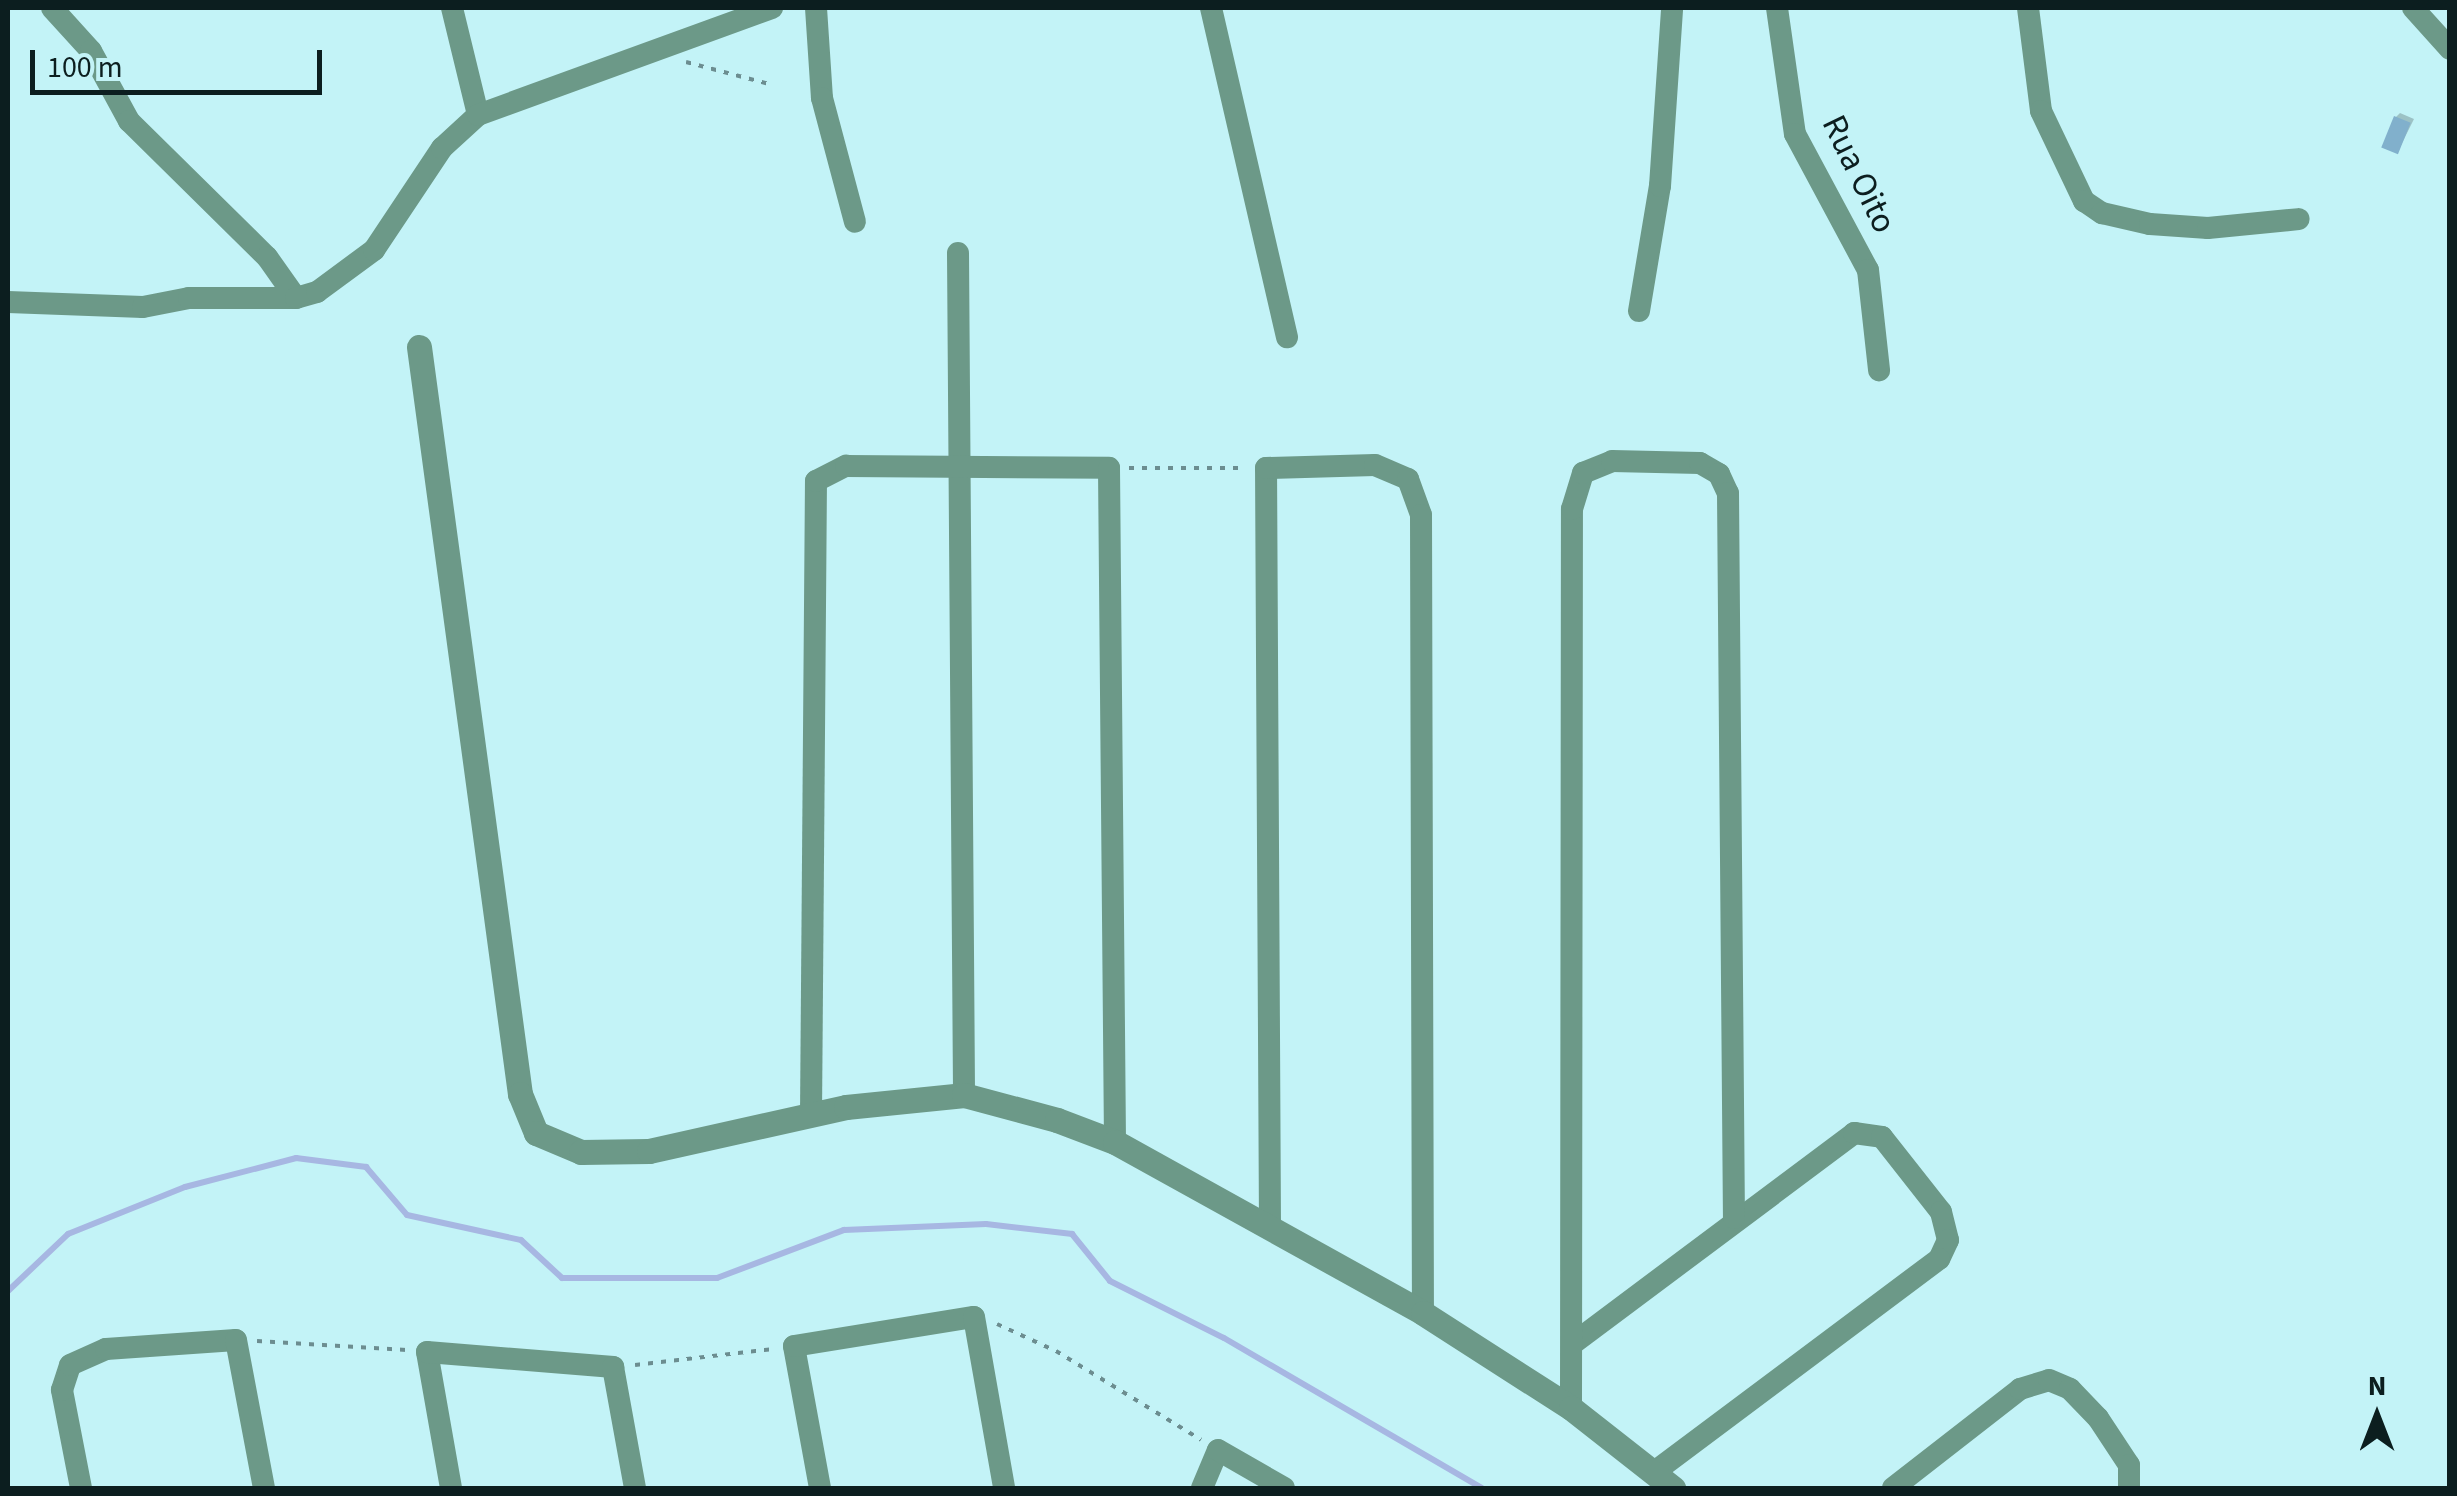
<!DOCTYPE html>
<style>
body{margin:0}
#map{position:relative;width:2457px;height:1496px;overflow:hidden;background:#c3f3f7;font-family:"Source Sans 3",sans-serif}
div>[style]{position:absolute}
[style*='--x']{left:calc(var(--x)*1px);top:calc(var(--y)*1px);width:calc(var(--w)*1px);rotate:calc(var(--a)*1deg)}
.shadow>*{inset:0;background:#0003}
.stream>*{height:6px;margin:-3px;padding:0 3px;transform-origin:3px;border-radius:3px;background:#a7b7e2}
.building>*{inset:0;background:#81b0cc;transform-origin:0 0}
.path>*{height:4px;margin-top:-2px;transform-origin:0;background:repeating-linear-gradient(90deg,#6c8d90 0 5px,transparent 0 13px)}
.minor>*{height:22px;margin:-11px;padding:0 11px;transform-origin:11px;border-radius:11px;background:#6c9988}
.tertiary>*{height:25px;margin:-12.5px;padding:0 12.5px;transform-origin:12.5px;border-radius:12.5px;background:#6c9988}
span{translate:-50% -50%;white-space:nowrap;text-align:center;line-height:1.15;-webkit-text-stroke:8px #c3f3f7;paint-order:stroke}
.street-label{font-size:35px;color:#0c1e1f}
.frame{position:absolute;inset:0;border:10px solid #0c1e1f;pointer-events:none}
.north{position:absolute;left:2327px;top:1366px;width:100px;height:100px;-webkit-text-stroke:8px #c3f3f7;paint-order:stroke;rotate:0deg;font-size:28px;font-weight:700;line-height:40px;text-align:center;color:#0c1e1f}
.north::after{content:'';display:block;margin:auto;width:35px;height:45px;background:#0c1e1f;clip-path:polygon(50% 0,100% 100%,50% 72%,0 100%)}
.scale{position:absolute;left:30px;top:50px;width:292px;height:45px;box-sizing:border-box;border:5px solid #0c1e1f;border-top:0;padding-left:12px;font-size:30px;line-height:35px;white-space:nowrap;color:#0c1e1f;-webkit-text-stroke:8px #c3f3f7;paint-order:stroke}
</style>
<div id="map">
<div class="shadow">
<div style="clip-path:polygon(2400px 113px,2414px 119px,2398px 151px,2396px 117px)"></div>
</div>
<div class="stream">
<div style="--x:8;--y:1291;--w:83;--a:-43.5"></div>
<div style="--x:68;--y:1234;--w:126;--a:-21.9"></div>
<div style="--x:185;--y:1187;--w:115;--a:-14.6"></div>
<div style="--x:296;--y:1158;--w:71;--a:7.3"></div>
<div style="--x:366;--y:1167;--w:63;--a:49.5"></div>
<div style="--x:407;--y:1215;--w:117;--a:12.4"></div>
<div style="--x:521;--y:1240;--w:56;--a:42.8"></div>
<div style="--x:562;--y:1278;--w:155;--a:0"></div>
<div style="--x:717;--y:1278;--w:136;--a:-20.7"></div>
<div style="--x:844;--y:1230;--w:142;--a:-2.4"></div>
<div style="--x:986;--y:1224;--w:87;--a:6.6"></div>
<div style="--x:1072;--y:1234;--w:60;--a:51"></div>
<div style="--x:1110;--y:1281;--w:127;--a:26.6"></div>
<div style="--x:1224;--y:1338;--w:298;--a:30.2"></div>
</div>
<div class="building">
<div style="left:2394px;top:116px;width:18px;height:34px;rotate:22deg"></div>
</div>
<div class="path">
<div style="--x:686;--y:62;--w:90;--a:14.8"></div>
<div style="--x:1129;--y:468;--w:116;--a:0"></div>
<div style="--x:997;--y:1324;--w:65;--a:24.6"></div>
<div style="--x:1056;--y:1351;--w:170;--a:31.5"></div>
<div style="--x:257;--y:1341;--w:150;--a:3.4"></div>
<div style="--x:635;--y:1365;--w:140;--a:-6.6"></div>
</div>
<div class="minor">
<div style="--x:52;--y:8;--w:58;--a:47.8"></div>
<div style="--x:91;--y:51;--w:80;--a:61.5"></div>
<div style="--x:129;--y:121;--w:194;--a:44.6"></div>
<div style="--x:267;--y:257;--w:50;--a:54.7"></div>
<div style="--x:452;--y:8;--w:110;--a:76.3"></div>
<div style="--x:816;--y:8;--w:90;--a:86.2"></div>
<div style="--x:822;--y:98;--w:128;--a:75.1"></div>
<div style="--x:1211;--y:8;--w:338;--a:77"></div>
<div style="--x:1777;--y:8;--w:127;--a:81.9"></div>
<div style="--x:1795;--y:134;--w:154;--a:61.8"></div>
<div style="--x:1868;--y:270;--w:101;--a:83.7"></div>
<div style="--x:2028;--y:8;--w:104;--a:82.8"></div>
<div style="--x:2041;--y:111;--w:100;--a:64.5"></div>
<div style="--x:2084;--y:201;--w:22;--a:34"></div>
<div style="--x:2102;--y:213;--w:49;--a:12.9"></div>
<div style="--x:2150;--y:224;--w:58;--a:3.9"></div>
<div style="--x:2208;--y:228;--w:91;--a:-5.6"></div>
<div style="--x:2413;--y:8;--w:55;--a:47.9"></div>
<div style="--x:958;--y:253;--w:842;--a:89.59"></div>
<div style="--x:8;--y:302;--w:135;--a:2.1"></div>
<div style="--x:143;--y:307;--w:47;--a:-11.1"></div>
<div style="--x:189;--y:298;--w:107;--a:0"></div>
<div style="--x:296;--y:298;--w:22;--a:-16"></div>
<div style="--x:317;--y:292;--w:71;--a:-36.4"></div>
<div style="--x:374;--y:250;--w:123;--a:-56.3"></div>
<div style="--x:442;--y:148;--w:49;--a:-42.5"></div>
<div style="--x:478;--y:115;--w:313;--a:-20"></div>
<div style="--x:1639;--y:311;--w:127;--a:-80.5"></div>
<div style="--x:1660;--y:186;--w:178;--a:-86.1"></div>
<div style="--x:811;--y:1115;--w:634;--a:-89.55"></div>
<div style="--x:816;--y:481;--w:34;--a:-27"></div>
<div style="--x:846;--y:466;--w:263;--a:0.4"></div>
<div style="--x:1109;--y:468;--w:674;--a:89.49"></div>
<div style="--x:1270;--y:1227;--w:759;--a:-90.3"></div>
<div style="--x:1266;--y:468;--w:109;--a:-1.6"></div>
<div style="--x:1375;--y:465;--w:36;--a:23"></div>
<div style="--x:1408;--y:479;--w:38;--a:70"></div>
<div style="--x:1421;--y:515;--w:798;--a:89.86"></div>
<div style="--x:1575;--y:1342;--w:349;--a:-36.8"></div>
<div style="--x:1854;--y:1133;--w:28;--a:8"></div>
<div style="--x:1882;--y:1137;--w:95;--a:51.8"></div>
<div style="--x:1941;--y:1212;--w:29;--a:76"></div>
<div style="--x:1948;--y:1240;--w:21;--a:115"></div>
<div style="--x:1939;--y:1259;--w:357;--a:143.2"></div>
<div style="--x:1571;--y:1408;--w:899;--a:-89.94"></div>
<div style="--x:1572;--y:509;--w:38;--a:-73"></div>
<div style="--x:1583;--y:473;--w:31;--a:-22"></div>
<div style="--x:1612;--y:461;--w:88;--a:1.3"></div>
<div style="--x:1700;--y:463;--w:22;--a:30"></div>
<div style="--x:1719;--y:474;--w:21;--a:65"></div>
<div style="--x:1728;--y:493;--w:725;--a:89.53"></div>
<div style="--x:81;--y:1488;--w:100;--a:-101"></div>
<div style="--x:62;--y:1390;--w:26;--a:-72"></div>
<div style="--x:70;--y:1365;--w:39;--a:-24"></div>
<div style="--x:106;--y:1349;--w:130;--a:-4"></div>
<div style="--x:236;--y:1340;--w:151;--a:79.3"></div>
<div style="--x:451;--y:1488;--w:138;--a:-100"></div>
<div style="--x:427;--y:1352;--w:187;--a:4.6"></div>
<div style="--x:613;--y:1367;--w:123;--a:79.7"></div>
<div style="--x:820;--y:1488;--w:144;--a:-100.4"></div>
<div style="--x:794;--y:1346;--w:182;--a:-9.2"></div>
<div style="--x:974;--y:1317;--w:174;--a:80"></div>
<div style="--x:1202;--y:1488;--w:41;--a:-67.2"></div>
<div style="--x:1218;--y:1450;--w:76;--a:29.9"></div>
<div style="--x:1893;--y:1488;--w:161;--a:-37.9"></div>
<div style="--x:2020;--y:1389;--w:30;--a:-17"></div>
<div style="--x:2049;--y:1380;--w:23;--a:23"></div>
<div style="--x:2070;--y:1389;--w:40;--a:46"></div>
<div style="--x:2098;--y:1418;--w:56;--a:56.6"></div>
<div style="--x:2129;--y:1465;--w:23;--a:90"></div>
</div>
<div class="tertiary">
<div style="--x:419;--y:347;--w:754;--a:82.3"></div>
<div style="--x:520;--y:1094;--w:42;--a:67.7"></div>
<div style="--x:536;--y:1133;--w:49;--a:22.9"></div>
<div style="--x:581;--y:1152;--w:68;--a:-0.8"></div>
<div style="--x:649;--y:1151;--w:202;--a:-12.6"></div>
<div style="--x:846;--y:1107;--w:119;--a:-5.8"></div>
<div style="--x:964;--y:1095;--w:96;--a:15"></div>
<div style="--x:1057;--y:1120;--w:62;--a:20.8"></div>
<div style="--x:1115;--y:1142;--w:352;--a:29"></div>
<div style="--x:1423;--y:1313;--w:176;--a:32.7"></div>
<div style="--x:1571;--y:1408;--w:130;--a:38.1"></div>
</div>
<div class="street-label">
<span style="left:1859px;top:174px;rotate:64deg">Rua Oito</span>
</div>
<div class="frame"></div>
<div class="north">N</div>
<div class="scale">100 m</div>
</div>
